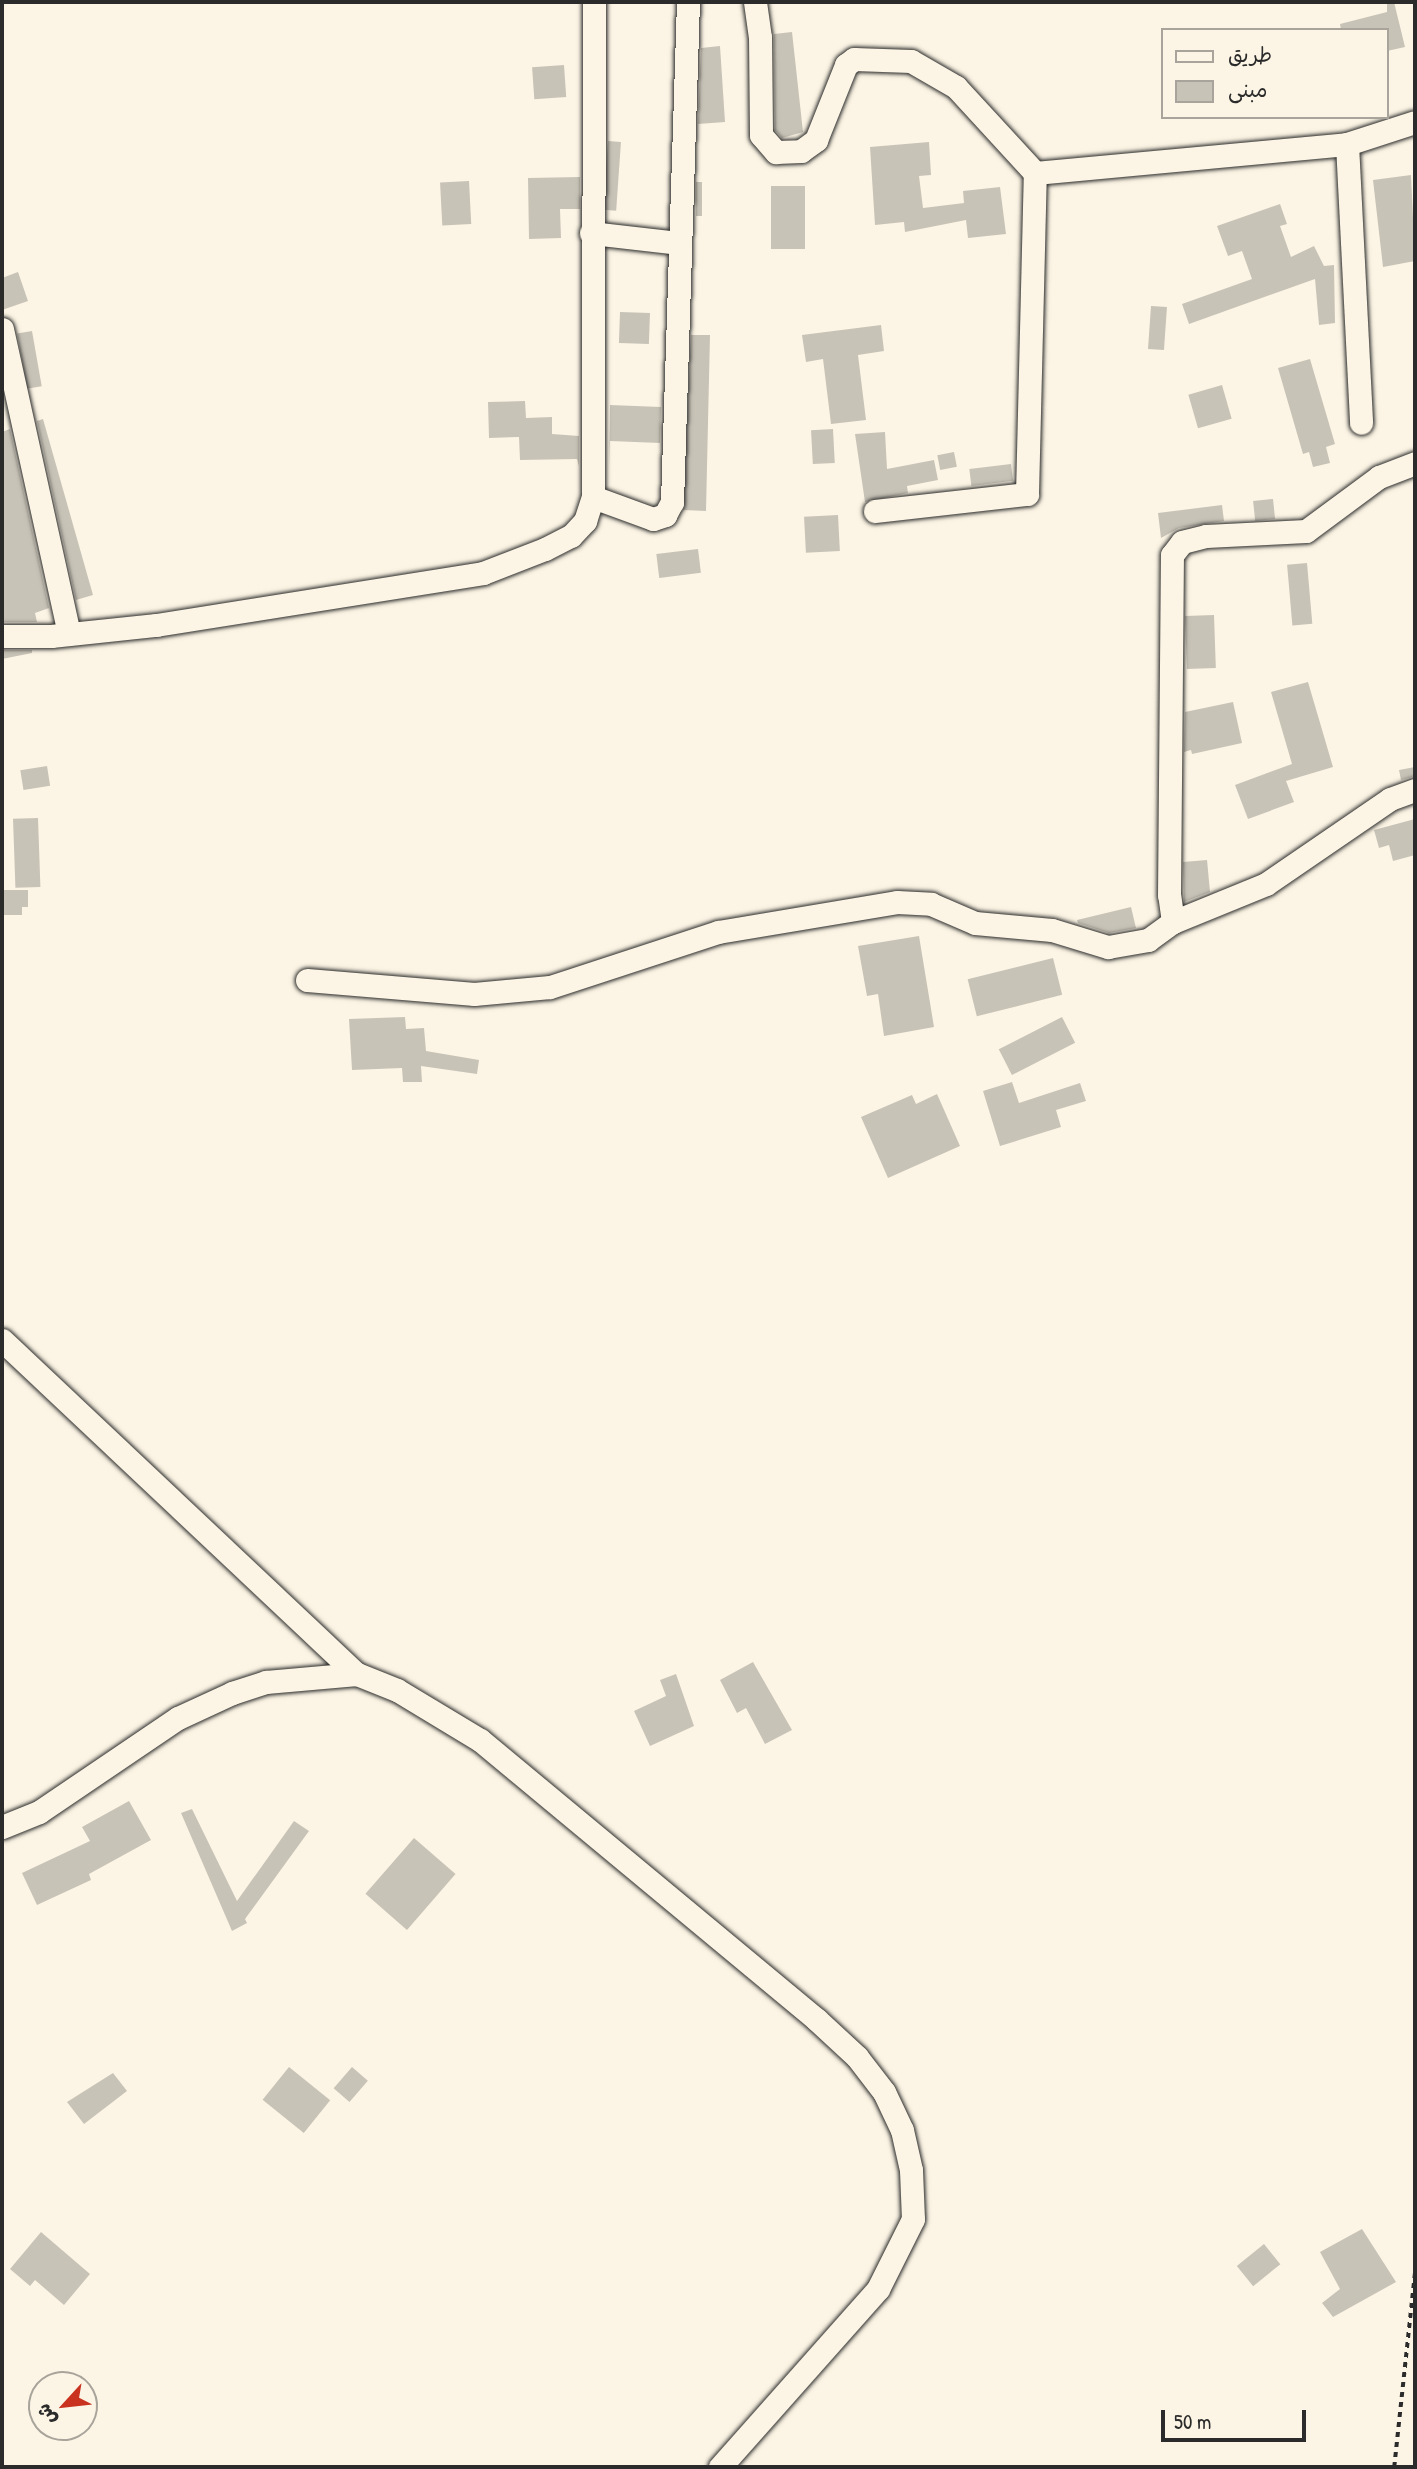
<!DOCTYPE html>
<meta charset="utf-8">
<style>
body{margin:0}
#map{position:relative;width:1417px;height:2469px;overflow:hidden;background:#fcf5e5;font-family:"Patrick Hand","Playpen Sans Arabic",sans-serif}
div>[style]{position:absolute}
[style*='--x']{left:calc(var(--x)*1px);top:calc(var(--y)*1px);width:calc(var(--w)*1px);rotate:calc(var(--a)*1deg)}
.building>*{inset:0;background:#c8c3b7;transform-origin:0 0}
.path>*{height:3.5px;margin-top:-1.75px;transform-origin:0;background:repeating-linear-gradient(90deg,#2b2b2b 0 5px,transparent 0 10px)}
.roads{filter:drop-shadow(0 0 2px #2b2b2b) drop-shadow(0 0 2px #2b2b2b)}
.minor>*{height:23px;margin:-11.5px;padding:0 11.5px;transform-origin:11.5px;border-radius:11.5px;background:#fcf5e5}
span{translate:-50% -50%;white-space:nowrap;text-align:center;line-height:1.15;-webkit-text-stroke:7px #fcf5e5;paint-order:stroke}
.frame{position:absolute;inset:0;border:4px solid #2b2b2b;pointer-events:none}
.legend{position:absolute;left:1161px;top:28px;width:228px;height:91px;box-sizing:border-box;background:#fcf5e5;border:2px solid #a8a49b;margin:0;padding:9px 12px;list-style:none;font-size:21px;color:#2b2b2b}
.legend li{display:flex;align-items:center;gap:14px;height:35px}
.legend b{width:35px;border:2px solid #a8a49b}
.north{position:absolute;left:28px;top:2371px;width:70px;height:70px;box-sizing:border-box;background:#fcf5e5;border:2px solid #a8a49b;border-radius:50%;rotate:243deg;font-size:19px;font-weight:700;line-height:28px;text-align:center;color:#2b2b2b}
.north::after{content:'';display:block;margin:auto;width:24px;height:32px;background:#c8321e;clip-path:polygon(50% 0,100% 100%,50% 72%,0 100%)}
.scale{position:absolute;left:1161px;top:2410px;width:145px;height:32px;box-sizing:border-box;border:4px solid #2b2b2b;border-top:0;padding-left:9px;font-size:21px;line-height:24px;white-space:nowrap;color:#2b2b2b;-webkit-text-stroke:5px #fcf5e5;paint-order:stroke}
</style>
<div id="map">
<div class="building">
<div style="clip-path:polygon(1387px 2px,1394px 2px,1405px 47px,1387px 51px,1387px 30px,1341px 30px,1340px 24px,1387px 12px)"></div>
<div style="clip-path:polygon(792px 32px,803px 132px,782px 138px,775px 130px,774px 34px)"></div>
<div style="clip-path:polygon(720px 46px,725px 122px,698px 124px,701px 48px)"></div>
<div style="left:564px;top:65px;width:32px;height:32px;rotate:86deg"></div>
<div style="left:608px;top:141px;width:13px;height:69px;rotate:4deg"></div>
<div style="clip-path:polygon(929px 142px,931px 175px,919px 176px,923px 208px,964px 203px,963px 191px,1000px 187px,1006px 234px,968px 238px,966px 220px,905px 232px,904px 222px,875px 225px,870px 147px)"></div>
<div style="clip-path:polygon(1411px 175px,1415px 261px,1383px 267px,1373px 180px)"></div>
<div style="clip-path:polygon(580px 177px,580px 209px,560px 209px,561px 238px,529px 239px,528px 178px)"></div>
<div style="left:469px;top:181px;width:43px;height:29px;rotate:87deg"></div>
<div style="left:696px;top:182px;width:6px;height:34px"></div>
<div style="left:771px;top:186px;width:34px;height:63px"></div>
<div style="clip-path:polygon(1280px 204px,1287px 224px,1280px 226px,1291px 257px,1314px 246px,1324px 266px,1334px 265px,1335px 323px,1319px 325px,1315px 279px,1189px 324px,1182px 304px,1252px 279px,1242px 251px,1228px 256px,1217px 226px)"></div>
<div style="clip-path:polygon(18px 272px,28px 301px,2px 310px,2px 278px)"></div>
<div style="left:1151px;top:306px;width:16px;height:43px;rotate:4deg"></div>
<div style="left:620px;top:312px;width:30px;height:31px;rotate:2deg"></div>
<div style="clip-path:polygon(881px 325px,884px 351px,858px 355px,866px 420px,831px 424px,823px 359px,806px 362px,802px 335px)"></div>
<div style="left:32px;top:331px;width:56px;height:15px;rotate:80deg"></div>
<div style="clip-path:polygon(691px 335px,710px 335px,706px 511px,683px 510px)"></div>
<div style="clip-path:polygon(1310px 359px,1335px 444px,1326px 447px,1330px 463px,1313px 467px,1309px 452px,1303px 454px,1278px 368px)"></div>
<div style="left:1222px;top:385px;width:35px;height:35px;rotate:74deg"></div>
<div style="clip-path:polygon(525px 401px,526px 418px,552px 417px,552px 434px,579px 436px,579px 466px,577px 459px,520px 460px,519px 437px,489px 438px,488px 402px)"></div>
<div style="clip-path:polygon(610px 405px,661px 407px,660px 443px,610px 441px,609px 468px)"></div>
<div style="clip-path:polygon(43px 419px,93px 595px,76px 600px,37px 421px)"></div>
<div style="clip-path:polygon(10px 429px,49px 608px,35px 613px,37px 622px,2px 622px,2px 432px)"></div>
<div style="left:833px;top:429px;width:34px;height:22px;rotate:87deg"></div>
<div style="clip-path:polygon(885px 432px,887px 469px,934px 460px,938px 480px,907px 486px,908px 493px,865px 502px,855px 434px)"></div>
<div style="left:954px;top:452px;width:15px;height:17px;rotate:79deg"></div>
<div style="left:1011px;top:464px;width:17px;height:42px;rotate:83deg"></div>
<div style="left:1273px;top:499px;width:20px;height:20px;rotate:84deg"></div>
<div style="clip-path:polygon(1222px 505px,1224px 521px,1179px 528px,1161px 538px,1158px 513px)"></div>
<div style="left:838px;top:515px;width:36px;height:34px;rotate:87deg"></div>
<div style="left:698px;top:549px;width:24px;height:42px;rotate:83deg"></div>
<div style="left:1307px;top:563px;width:61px;height:20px;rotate:85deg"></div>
<div style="left:1214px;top:615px;width:53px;height:29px;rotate:88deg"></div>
<div style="clip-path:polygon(2px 650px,32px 650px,32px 653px,2px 659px)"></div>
<div style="clip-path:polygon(1308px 682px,1333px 767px,1286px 781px,1294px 802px,1248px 819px,1235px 785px,1292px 764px,1271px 692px)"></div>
<div style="clip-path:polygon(1233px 702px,1242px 743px,1192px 754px,1191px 750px,1184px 752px,1185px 712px)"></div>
<div style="left:47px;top:766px;width:20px;height:27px;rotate:81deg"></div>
<div style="clip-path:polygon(1415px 767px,1415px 776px,1401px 780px,1399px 770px)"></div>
<div style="left:38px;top:818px;width:69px;height:25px;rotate:88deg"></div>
<div style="clip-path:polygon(1415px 819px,1415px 855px,1393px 861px,1389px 845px,1379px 848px,1374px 830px)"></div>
<div style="clip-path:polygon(1207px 860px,1210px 892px,1184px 902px,1183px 862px)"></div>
<div style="clip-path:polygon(2px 890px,28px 890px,28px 907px,22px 907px,22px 915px,2px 915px)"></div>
<div style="clip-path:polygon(1131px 907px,1136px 928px,1109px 933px,1078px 923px,1077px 920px)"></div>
<div style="clip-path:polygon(919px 936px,934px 1027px,884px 1036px,878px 994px,867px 996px,858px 946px)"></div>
<div style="left:1053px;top:958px;width:38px;height:88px;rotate:76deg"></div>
<div style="clip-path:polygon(405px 1017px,406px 1029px,424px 1028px,426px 1051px,479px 1060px,477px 1074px,421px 1066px,422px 1082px,403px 1082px,402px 1068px,352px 1070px,349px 1019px)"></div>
<div style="left:1062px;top:1017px;width:29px;height:71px;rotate:63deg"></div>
<div style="clip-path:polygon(1012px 1082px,1019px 1103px,1080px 1083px,1086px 1101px,1056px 1110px,1061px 1127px,1000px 1146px,983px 1091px)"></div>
<div style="clip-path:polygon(937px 1094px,960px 1146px,888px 1178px,861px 1117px,912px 1095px,916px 1104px)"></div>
<div style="clip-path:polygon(753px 1662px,792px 1730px,765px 1744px,746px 1708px,737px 1713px,720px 1680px)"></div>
<div style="clip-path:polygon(676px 1674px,694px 1726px,650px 1746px,634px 1711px,666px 1696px,660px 1680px)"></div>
<div style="clip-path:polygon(129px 1801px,151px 1840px,89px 1874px,91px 1880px,37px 1905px,22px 1873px,90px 1841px,82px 1827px)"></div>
<div style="clip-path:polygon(192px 1809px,237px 1901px,294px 1821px,309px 1831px,245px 1919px,247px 1923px,232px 1931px,181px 1813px)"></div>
<div style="left:414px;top:1838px;width:55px;height:74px;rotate:41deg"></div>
<div style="left:289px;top:2067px;width:53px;height:42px;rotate:39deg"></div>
<div style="left:352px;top:2067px;width:21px;height:28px;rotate:41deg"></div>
<div style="clip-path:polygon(113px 2073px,127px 2091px,84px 2124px,67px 2102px)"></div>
<div style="clip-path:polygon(1362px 2229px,1396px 2282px,1333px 2317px,1322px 2303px,1340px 2289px,1320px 2252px)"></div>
<div style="clip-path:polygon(41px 2232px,90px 2274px,64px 2305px,35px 2280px,30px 2286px,10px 2269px)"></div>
<div style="left:1264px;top:2244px;width:26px;height:35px;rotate:51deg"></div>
</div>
<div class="path">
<div style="--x:1394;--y:2467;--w:199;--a:-83.9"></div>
</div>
<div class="roads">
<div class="minor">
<div style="--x:755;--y:2;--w:35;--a:82"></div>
<div style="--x:760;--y:37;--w:98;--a:89.4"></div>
<div style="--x:761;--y:135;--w:23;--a:49"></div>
<div style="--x:776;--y:152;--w:25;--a:-2"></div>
<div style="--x:801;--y:151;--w:19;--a:-36"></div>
<div style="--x:816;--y:140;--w:81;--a:-68.2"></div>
<div style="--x:846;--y:65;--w:10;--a:-37"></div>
<div style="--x:854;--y:59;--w:57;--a:2"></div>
<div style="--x:911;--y:61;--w:52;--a:30"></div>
<div style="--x:956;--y:87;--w:117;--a:47.4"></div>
<div style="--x:1347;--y:144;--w:279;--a:87.1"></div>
<div style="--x:591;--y:233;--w:89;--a:6.5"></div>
<div style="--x:2;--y:329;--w:312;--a:77.6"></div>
<div style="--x:593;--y:497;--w:64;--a:20.1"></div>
<div style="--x:653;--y:519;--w:13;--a:-18"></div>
<div style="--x:665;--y:515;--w:15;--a:-62"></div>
<div style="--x:672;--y:502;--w:500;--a:-88.17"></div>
<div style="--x:875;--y:511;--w:153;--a:-6.4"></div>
<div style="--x:1027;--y:494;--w:321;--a:-88.6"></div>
<div style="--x:1035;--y:173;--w:313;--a:-5.3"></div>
<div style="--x:1347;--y:144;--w:71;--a:-17.9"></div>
<div style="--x:2;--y:636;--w:49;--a:0"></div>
<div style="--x:51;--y:636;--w:106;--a:-6"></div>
<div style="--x:156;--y:625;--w:331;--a:-9"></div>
<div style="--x:483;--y:573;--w:66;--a:-21.2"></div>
<div style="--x:545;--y:549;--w:29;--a:-27"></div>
<div style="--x:571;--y:536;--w:21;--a:-47"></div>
<div style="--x:585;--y:521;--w:25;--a:-72"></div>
<div style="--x:593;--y:497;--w:495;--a:-89.9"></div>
<div style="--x:1173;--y:922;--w:100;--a:-22.2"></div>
<div style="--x:1266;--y:884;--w:150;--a:-34.4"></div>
<div style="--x:1390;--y:799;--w:27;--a:-20"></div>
<div style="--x:307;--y:980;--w:168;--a:4.8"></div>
<div style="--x:474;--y:994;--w:76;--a:-5.3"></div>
<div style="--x:550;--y:987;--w:177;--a:-18.1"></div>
<div style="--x:718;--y:932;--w:181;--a:-9.5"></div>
<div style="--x:897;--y:902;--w:34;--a:3"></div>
<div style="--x:931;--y:904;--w:48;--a:23.4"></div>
<div style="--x:975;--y:923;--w:77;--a:5.2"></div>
<div style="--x:1052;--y:930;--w:59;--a:16.9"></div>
<div style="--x:1108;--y:947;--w:41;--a:-9.9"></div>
<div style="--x:1148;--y:940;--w:31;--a:-36"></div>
<div style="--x:1173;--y:922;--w:27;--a:-98"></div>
<div style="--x:1169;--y:895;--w:340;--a:-89.5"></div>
<div style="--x:1172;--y:555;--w:16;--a:-52"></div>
<div style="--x:1182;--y:542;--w:25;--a:-14"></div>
<div style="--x:1206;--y:536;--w:100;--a:-2.9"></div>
<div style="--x:1306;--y:531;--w:91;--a:-36.5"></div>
<div style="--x:1379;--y:477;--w:39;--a:-21"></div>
<div style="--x:2;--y:1340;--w:487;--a:43.3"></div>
<div style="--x:357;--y:1674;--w:43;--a:21.8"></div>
<div style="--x:397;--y:1690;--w:97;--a:31.1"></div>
<div style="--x:480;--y:1740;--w:437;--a:39.7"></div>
<div style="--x:816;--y:2019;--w:56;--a:42.8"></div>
<div style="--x:857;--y:2057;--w:44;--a:52.4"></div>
<div style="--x:884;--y:2092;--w:42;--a:64.7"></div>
<div style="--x:902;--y:2130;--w:41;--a:77.3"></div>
<div style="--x:911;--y:2170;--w:49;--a:87.7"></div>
<div style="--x:913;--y:2219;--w:78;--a:116.6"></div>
<div style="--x:878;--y:2289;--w:238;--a:131.6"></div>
<div style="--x:2;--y:1827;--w:40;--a:-22"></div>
<div style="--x:39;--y:1812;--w:168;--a:-34.1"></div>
<div style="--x:178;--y:1718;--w:60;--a:-24.8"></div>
<div style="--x:232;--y:1693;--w:36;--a:-18"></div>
<div style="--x:266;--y:1682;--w:91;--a:-5"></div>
</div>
</div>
<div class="frame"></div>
<ul class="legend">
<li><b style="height:9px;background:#fcf5e5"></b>طريق</li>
<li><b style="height:19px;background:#c8c3b7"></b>مبنى</li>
</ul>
<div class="north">ش</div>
<div class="scale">50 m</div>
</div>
